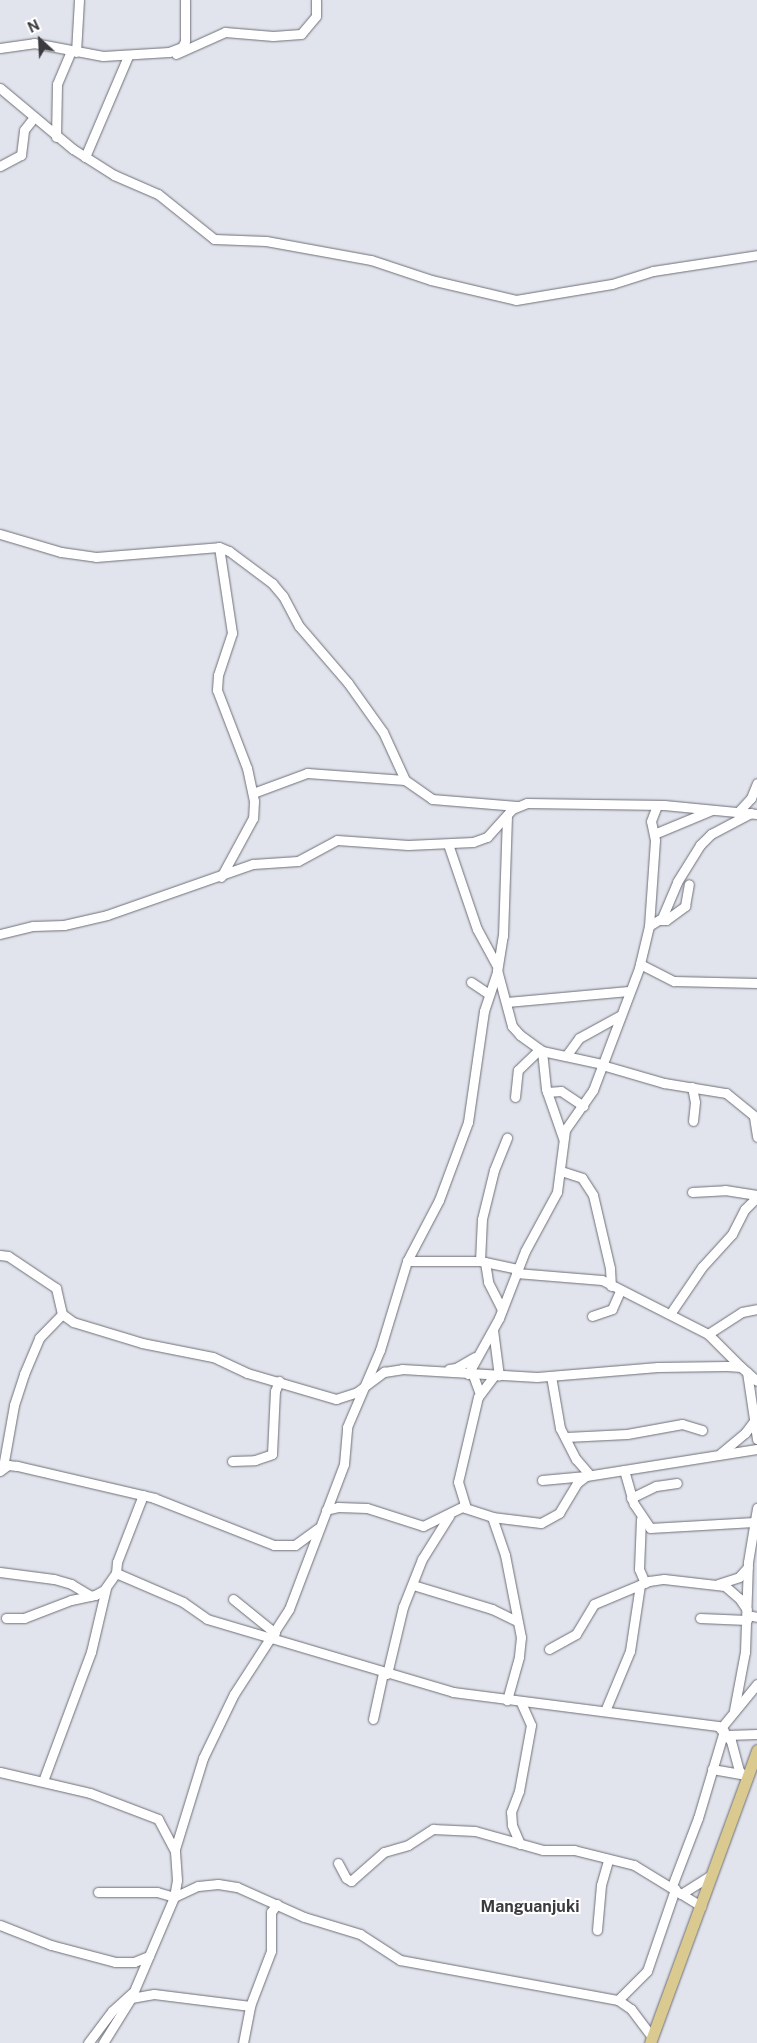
<!DOCTYPE html>
<style>
body{margin:0}
#map{position:relative;width:757px;height:2043px;overflow:hidden;background:#e2e4ed;font-family:"Public Sans",sans-serif}
div>[style]{position:absolute}
[style*='--x']{left:calc(var(--x)*1px);top:calc(var(--y)*1px);width:calc(var(--w)*1px);rotate:calc(var(--a)*1deg)}
.roads{filter:drop-shadow(0 0 1px #6d6f77) drop-shadow(0 0 1px #6d6f77)}
.minor>*{height:9px;margin:-4.5px;padding:0 4.5px;transform-origin:4.5px;border-radius:4.5px;background:#fff}
.major>*{height:11px;margin:-5.5px;padding:0 5.5px;transform-origin:5.5px;border-radius:5.5px;background:#dbca8f}
span{translate:-50% -50%;white-space:nowrap;text-align:center;line-height:1.15;-webkit-text-stroke:4px #fff;paint-order:stroke}
.quarter-label{font-size:16px;color:#3b3b3f;font-weight:700}
.north{position:absolute;left:15px;top:15px;width:50px;height:50px;-webkit-text-stroke:4px #fff;paint-order:stroke;rotate:335deg;font-size:14px;font-weight:700;line-height:20px;text-align:center;color:#3b3b3f}
.north::after{content:'';display:block;margin:auto;width:18px;height:22px;background:#3b3b3f;clip-path:polygon(50% 0,100% 100%,50% 72%,0 100%)}
</style>
<div id="map">
<div class="roads">
<div class="minor">
<div style="--x:0;--y:48;--w:34;--a:-8"></div>
<div style="--x:34;--y:43;--w:70;--a:10.7"></div>
<div style="--x:103;--y:56;--w:66;--a:-3.5"></div>
<div style="--x:169;--y:52;--w:14;--a:-21"></div>
<div style="--x:182;--y:47;--w:7;--a:-63"></div>
<div style="--x:185;--y:41;--w:41;--a:-90"></div>
<div style="--x:76;--y:52;--w:52;--a:-86.7"></div>
<div style="--x:176;--y:54;--w:54;--a:-24.2"></div>
<div style="--x:225;--y:32;--w:48;--a:4.8"></div>
<div style="--x:273;--y:36;--w:28;--a:-4"></div>
<div style="--x:301;--y:34;--w:23;--a:-50"></div>
<div style="--x:316;--y:16;--w:16;--a:-90"></div>
<div style="--x:0;--y:88;--w:95;--a:39.9"></div>
<div style="--x:73;--y:149;--w:49;--a:32.4"></div>
<div style="--x:114;--y:175;--w:48;--a:23.4"></div>
<div style="--x:158;--y:194;--w:72;--a:38.8"></div>
<div style="--x:214;--y:239;--w:52;--a:2.2"></div>
<div style="--x:266;--y:241;--w:107;--a:10.3"></div>
<div style="--x:371;--y:260;--w:63;--a:18.4"></div>
<div style="--x:431;--y:280;--w:87;--a:13.2"></div>
<div style="--x:516;--y:300;--w:97;--a:-9.5"></div>
<div style="--x:612;--y:284;--w:43;--a:-17.6"></div>
<div style="--x:653;--y:271;--w:105;--a:-8.7"></div>
<div style="--x:56;--y:137;--w:53;--a:-88.9"></div>
<div style="--x:57;--y:84;--w:36;--a:-67"></div>
<div style="--x:85;--y:157;--w:110;--a:-66.9"></div>
<div style="--x:0;--y:166;--w:24;--a:-28"></div>
<div style="--x:21;--y:155;--w:25;--a:-83"></div>
<div style="--x:24;--y:130;--w:16;--a:-52"></div>
<div style="--x:0;--y:534;--w:64;--a:16.4"></div>
<div style="--x:61;--y:552;--w:35;--a:8"></div>
<div style="--x:96;--y:557;--w:123;--a:-4.6"></div>
<div style="--x:219;--y:547;--w:11;--a:22"></div>
<div style="--x:229;--y:551;--w:54;--a:36.7"></div>
<div style="--x:272;--y:583;--w:17;--a:50"></div>
<div style="--x:283;--y:596;--w:34;--a:62"></div>
<div style="--x:299;--y:626;--w:75;--a:49.3"></div>
<div style="--x:348;--y:683;--w:60;--a:54.5"></div>
<div style="--x:383;--y:732;--w:53;--a:65.4"></div>
<div style="--x:219;--y:547;--w:87;--a:81.4"></div>
<div style="--x:232;--y:633;--w:44;--a:108.4"></div>
<div style="--x:218;--y:675;--w:15;--a:94"></div>
<div style="--x:217;--y:690;--w:84;--a:69"></div>
<div style="--x:247;--y:768;--w:34;--a:78"></div>
<div style="--x:254;--y:801;--w:17;--a:93"></div>
<div style="--x:253;--y:818;--w:67;--a:118.5"></div>
<div style="--x:253;--y:793;--w:58;--a:-20.3"></div>
<div style="--x:307;--y:773;--w:98;--a:4.1"></div>
<div style="--x:405;--y:780;--w:33;--a:35"></div>
<div style="--x:432;--y:799;--w:85;--a:4.7"></div>
<div style="--x:738;--y:812;--w:19;--a:-47"></div>
<div style="--x:751;--y:798;--w:16;--a:-68"></div>
<div style="--x:654;--y:834;--w:63;--a:-22.5"></div>
<div style="--x:448;--y:844;--w:90;--a:71.2"></div>
<div style="--x:477;--y:929;--w:42;--a:61.6"></div>
<div style="--x:660;--y:920;--w:6;--a:0"></div>
<div style="--x:666;--y:920;--w:24;--a:-36"></div>
<div style="--x:685;--y:906;--w:22;--a:-80"></div>
<div style="--x:649;--y:926;--w:15;--a:-32"></div>
<div style="--x:662;--y:918;--w:39;--a:-67"></div>
<div style="--x:677;--y:882;--w:44;--a:-58.1"></div>
<div style="--x:700;--y:845;--w:16;--a:-45"></div>
<div style="--x:711;--y:834;--w:45;--a:-27.7"></div>
<div style="--x:0;--y:934;--w:34;--a:-14"></div>
<div style="--x:33;--y:926;--w:31;--a:-2"></div>
<div style="--x:64;--y:925;--w:44;--a:-13.1"></div>
<div style="--x:107;--y:915;--w:155;--a:-19.3"></div>
<div style="--x:253;--y:864;--w:45;--a:-3.8"></div>
<div style="--x:298;--y:861;--w:44;--a:-28.3"></div>
<div style="--x:337;--y:840;--w:71;--a:4"></div>
<div style="--x:408;--y:845;--w:65;--a:-2.6"></div>
<div style="--x:473;--y:842;--w:15;--a:-20"></div>
<div style="--x:487;--y:837;--w:38;--a:-48"></div>
<div style="--x:512;--y:809;--w:16;--a:-22"></div>
<div style="--x:527;--y:803;--w:137;--a:0.8"></div>
<div style="--x:664;--y:805;--w:93;--a:5.5"></div>
<div style="--x:640;--y:964;--w:38;--a:27"></div>
<div style="--x:674;--y:981;--w:83;--a:1.4"></div>
<div style="--x:497;--y:970;--w:58;--a:75"></div>
<div style="--x:512;--y:1026;--w:12;--a:48"></div>
<div style="--x:520;--y:1035;--w:27;--a:36"></div>
<div style="--x:542;--y:1051;--w:61;--a:12.2"></div>
<div style="--x:471;--y:982;--w:22;--a:34"></div>
<div style="--x:507;--y:1002;--w:122;--a:-5.2"></div>
<div style="--x:542;--y:1051;--w:38;--a:84"></div>
<div style="--x:546;--y:1089;--w:52;--a:70.9"></div>
<div style="--x:566;--y:1056;--w:22;--a:-54"></div>
<div style="--x:579;--y:1038;--w:46;--a:-28.8"></div>
<div style="--x:602;--y:1065;--w:65;--a:16.2"></div>
<div style="--x:664;--y:1083;--w:63;--a:9.2"></div>
<div style="--x:726;--y:1093;--w:40;--a:39"></div>
<div style="--x:692;--y:1087;--w:15;--a:79"></div>
<div style="--x:695;--y:1102;--w:19;--a:96"></div>
<div style="--x:547;--y:1092;--w:14;--a:-4"></div>
<div style="--x:561;--y:1091;--w:27;--a:34"></div>
<div style="--x:515;--y:1097;--w:27;--a:-84"></div>
<div style="--x:518;--y:1070;--w:30;--a:-44"></div>
<div style="--x:754;--y:1117;--w:20;--a:81"></div>
<div style="--x:561;--y:1171;--w:22;--a:18"></div>
<div style="--x:582;--y:1178;--w:20;--a:57"></div>
<div style="--x:593;--y:1195;--w:75;--a:76.9"></div>
<div style="--x:610;--y:1268;--w:18;--a:87"></div>
<div style="--x:692;--y:1192;--w:33;--a:-3"></div>
<div style="--x:725;--y:1190;--w:32;--a:9"></div>
<div style="--x:0;--y:1255;--w:8;--a:7"></div>
<div style="--x:8;--y:1256;--w:58;--a:33.7"></div>
<div style="--x:56;--y:1288;--w:27;--a:77"></div>
<div style="--x:62;--y:1314;--w:14;--a:36"></div>
<div style="--x:73;--y:1322;--w:72;--a:16.9"></div>
<div style="--x:142;--y:1343;--w:72;--a:11.2"></div>
<div style="--x:213;--y:1357;--w:38;--a:25"></div>
<div style="--x:247;--y:1373;--w:93;--a:16.3"></div>
<div style="--x:336;--y:1399;--w:22;--a:-18"></div>
<div style="--x:357;--y:1392;--w:34;--a:-37"></div>
<div style="--x:384;--y:1372;--w:18;--a:-9"></div>
<div style="--x:402;--y:1369;--w:135;--a:3.4"></div>
<div style="--x:537;--y:1377;--w:121;--a:-4.7"></div>
<div style="--x:658;--y:1367;--w:69;--a:-0.8"></div>
<div style="--x:727;--y:1366;--w:14;--a:4"></div>
<div style="--x:741;--y:1367;--w:21;--a:41"></div>
<div style="--x:407;--y:1261;--w:73;--a:0"></div>
<div style="--x:480;--y:1261;--w:38;--a:12"></div>
<div style="--x:480;--y:1261;--w:42;--a:-87.3"></div>
<div style="--x:482;--y:1219;--w:50;--a:-76.2"></div>
<div style="--x:494;--y:1170;--w:35;--a:-68"></div>
<div style="--x:485;--y:1262;--w:20;--a:81"></div>
<div style="--x:488;--y:1282;--w:31;--a:63"></div>
<div style="--x:516;--y:1273;--w:86;--a:4.7"></div>
<div style="--x:602;--y:1280;--w:119;--a:27"></div>
<div style="--x:708;--y:1334;--w:47;--a:45"></div>
<div style="--x:670;--y:1314;--w:57;--a:-55.8"></div>
<div style="--x:702;--y:1267;--w:45;--a:-47.7"></div>
<div style="--x:732;--y:1234;--w:28;--a:-63"></div>
<div style="--x:745;--y:1209;--w:17;--a:-45"></div>
<div style="--x:592;--y:1316;--w:21;--a:-19"></div>
<div style="--x:612;--y:1309;--w:20;--a:-66"></div>
<div style="--x:493;--y:1330;--w:46;--a:82.6"></div>
<div style="--x:708;--y:1334;--w:40;--a:-32.9"></div>
<div style="--x:742;--y:1312;--w:15;--a:-11"></div>
<div style="--x:449;--y:1369;--w:7;--a:-8"></div>
<div style="--x:456;--y:1368;--w:22;--a:-30"></div>
<div style="--x:747;--y:1372;--w:68;--a:81.5"></div>
<div style="--x:468;--y:1374;--w:64;--a:-61"></div>
<div style="--x:499;--y:1318;--w:72;--a:-68.8"></div>
<div style="--x:525;--y:1251;--w:67;--a:-61.5"></div>
<div style="--x:557;--y:1192;--w:63;--a:-82.6"></div>
<div style="--x:565;--y:1130;--w:49;--a:-55"></div>
<div style="--x:593;--y:1090;--w:130;--a:-69.3"></div>
<div style="--x:639;--y:968;--w:43;--a:-76.6"></div>
<div style="--x:649;--y:926;--w:86;--a:-86"></div>
<div style="--x:655;--y:840;--w:19;--a:-102"></div>
<div style="--x:651;--y:821;--w:17;--a:-69"></div>
<div style="--x:473;--y:1375;--w:20;--a:70"></div>
<div style="--x:551;--y:1376;--w:53;--a:80.2"></div>
<div style="--x:560;--y:1428;--w:35;--a:63"></div>
<div style="--x:576;--y:1459;--w:21;--a:49"></div>
<div style="--x:566;--y:1437;--w:61;--a:-2.8"></div>
<div style="--x:627;--y:1434;--w:56;--a:-10.3"></div>
<div style="--x:682;--y:1424;--w:21;--a:17"></div>
<div style="--x:721;--y:1453;--w:31;--a:-40"></div>
<div style="--x:745;--y:1433;--w:15;--a:-53"></div>
<div style="--x:232;--y:1461;--w:23;--a:-2"></div>
<div style="--x:255;--y:1460;--w:18;--a:-19"></div>
<div style="--x:272;--y:1454;--w:63;--a:-87.3"></div>
<div style="--x:275;--y:1391;--w:11;--a:-68"></div>
<div style="--x:3;--y:1467;--w:63;--a:-79.9"></div>
<div style="--x:14;--y:1405;--w:33;--a:-72"></div>
<div style="--x:24;--y:1374;--w:39;--a:-67"></div>
<div style="--x:39;--y:1338;--w:33;--a:-46"></div>
<div style="--x:624;--y:1470;--w:35;--a:74"></div>
<div style="--x:634;--y:1504;--w:29;--a:56"></div>
<div style="--x:650;--y:1528;--w:104;--a:-3.3"></div>
<div style="--x:0;--y:1471;--w:10;--a:-37"></div>
<div style="--x:8;--y:1465;--w:9;--a:6"></div>
<div style="--x:17;--y:1466;--w:141;--a:13.1"></div>
<div style="--x:154;--y:1498;--w:129;--a:21.4"></div>
<div style="--x:274;--y:1545;--w:21;--a:0"></div>
<div style="--x:295;--y:1545;--w:29;--a:-36"></div>
<div style="--x:542;--y:1480;--w:44;--a:-5.2"></div>
<div style="--x:143;--y:1495;--w:72;--a:111.2"></div>
<div style="--x:117;--y:1562;--w:11;--a:95"></div>
<div style="--x:116;--y:1573;--w:73;--a:23.4"></div>
<div style="--x:183;--y:1602;--w:29;--a:35"></div>
<div style="--x:207;--y:1619;--w:257;--a:16.5"></div>
<div style="--x:453;--y:1692;--w:267;--a:7.3"></div>
<div style="--x:718;--y:1726;--w:20;--a:49"></div>
<div style="--x:731;--y:1741;--w:31;--a:75"></div>
<div style="--x:739;--y:1771;--w:11;--a:41"></div>
<div style="--x:631;--y:1498;--w:28;--a:-26"></div>
<div style="--x:656;--y:1486;--w:21;--a:-8"></div>
<div style="--x:466;--y:1508;--w:27;--a:-107"></div>
<div style="--x:458;--y:1482;--w:87;--a:-76.8"></div>
<div style="--x:478;--y:1397;--w:26;--a:-53"></div>
<div style="--x:326;--y:1510;--w:12;--a:-14"></div>
<div style="--x:338;--y:1507;--w:29;--a:2"></div>
<div style="--x:367;--y:1508;--w:59;--a:17.8"></div>
<div style="--x:423;--y:1526;--w:43;--a:-26"></div>
<div style="--x:462;--y:1507;--w:32;--a:18"></div>
<div style="--x:492;--y:1517;--w:49;--a:7"></div>
<div style="--x:541;--y:1523;--w:21;--a:-29"></div>
<div style="--x:559;--y:1513;--w:35;--a:-59"></div>
<div style="--x:577;--y:1483;--w:11;--a:-38"></div>
<div style="--x:586;--y:1476;--w:173;--a:-9"></div>
<div style="--x:492;--y:1517;--w:40;--a:71.1"></div>
<div style="--x:505;--y:1555;--w:84;--a:79"></div>
<div style="--x:521;--y:1637;--w:20;--a:96"></div>
<div style="--x:519;--y:1657;--w:45;--a:105.6"></div>
<div style="--x:641;--y:1519;--w:50;--a:92.3"></div>
<div style="--x:639;--y:1569;--w:15;--a:67"></div>
<div style="--x:0;--y:1572;--w:54;--a:7.4"></div>
<div style="--x:54;--y:1579;--w:18;--a:16"></div>
<div style="--x:71;--y:1584;--w:23;--a:31"></div>
<div style="--x:718;--y:1584;--w:22;--a:-18"></div>
<div style="--x:739;--y:1577;--w:13;--a:-48"></div>
<div style="--x:413;--y:1585;--w:83;--a:16.9"></div>
<div style="--x:492;--y:1609;--w:28;--a:26"></div>
<div style="--x:233;--y:1599;--w:54;--a:39"></div>
<div style="--x:747;--y:1615;--w:10;--a:11"></div>
<div style="--x:6;--y:1618;--w:18;--a:0"></div>
<div style="--x:24;--y:1618;--w:50;--a:-21"></div>
<div style="--x:71;--y:1600;--w:25;--a:-12"></div>
<div style="--x:95;--y:1595;--w:10;--a:-29"></div>
<div style="--x:104;--y:1590;--w:21;--a:-55"></div>
<div style="--x:700;--y:1618;--w:47;--a:2.4"></div>
<div style="--x:549;--y:1649;--w:31;--a:-29"></div>
<div style="--x:576;--y:1634;--w:35;--a:-59"></div>
<div style="--x:594;--y:1604;--w:60;--a:-22.7"></div>
<div style="--x:649;--y:1581;--w:15;--a:-8"></div>
<div style="--x:664;--y:1579;--w:61;--a:6.5"></div>
<div style="--x:725;--y:1586;--w:18;--a:41"></div>
<div style="--x:739;--y:1598;--w:14;--a:56"></div>
<div style="--x:387;--y:1674;--w:69;--a:-76.6"></div>
<div style="--x:403;--y:1607;--w:52;--a:-68.4"></div>
<div style="--x:422;--y:1559;--w:51;--a:-57.9"></div>
<div style="--x:734;--y:1710;--w:59;--a:-79.3"></div>
<div style="--x:745;--y:1652;--w:90;--a:-88.1"></div>
<div style="--x:748;--y:1562;--w:55;--a:-80.5"></div>
<div style="--x:605;--y:1711;--w:65;--a:-67.4"></div>
<div style="--x:630;--y:1651;--w:67;--a:-81.4"></div>
<div style="--x:373;--y:1719;--w:47;--a:-77.7"></div>
<div style="--x:721;--y:1728;--w:57;--a:-50.7"></div>
<div style="--x:727;--y:1735;--w:30;--a:-2"></div>
<div style="--x:712;--y:1769;--w:29;--a:10"></div>
<div style="--x:0;--y:1772;--w:92;--a:13.1"></div>
<div style="--x:90;--y:1793;--w:73;--a:20.9"></div>
<div style="--x:158;--y:1819;--w:36;--a:62"></div>
<div style="--x:43;--y:1781;--w:138;--a:-69.6"></div>
<div style="--x:91;--y:1652;--w:66;--a:-76.8"></div>
<div style="--x:520;--y:1844;--w:21;--a:-113"></div>
<div style="--x:512;--y:1825;--w:13;--a:-94"></div>
<div style="--x:511;--y:1812;--w:22;--a:-69"></div>
<div style="--x:519;--y:1791;--w:67;--a:-79.7"></div>
<div style="--x:531;--y:1725;--w:24;--a:-114"></div>
<div style="--x:338;--y:1863;--w:17;--a:62"></div>
<div style="--x:346;--y:1878;--w:6;--a:31"></div>
<div style="--x:351;--y:1881;--w:44;--a:-41.3"></div>
<div style="--x:384;--y:1852;--w:25;--a:-16"></div>
<div style="--x:408;--y:1845;--w:30;--a:-33"></div>
<div style="--x:433;--y:1829;--w:42;--a:2.7"></div>
<div style="--x:475;--y:1831;--w:71;--a:15.6"></div>
<div style="--x:543;--y:1850;--w:31;--a:0"></div>
<div style="--x:574;--y:1850;--w:62;--a:14"></div>
<div style="--x:634;--y:1865;--w:79;--a:31.5"></div>
<div style="--x:672;--y:1886;--w:73;--a:-69.1"></div>
<div style="--x:698;--y:1818;--w:91;--a:-73.4"></div>
<div style="--x:98;--y:1892;--w:59;--a:0"></div>
<div style="--x:157;--y:1892;--w:18;--a:16"></div>
<div style="--x:174;--y:1897;--w:17;--a:-80"></div>
<div style="--x:177;--y:1880;--w:31;--a:-94"></div>
<div style="--x:175;--y:1849;--w:95;--a:-72.9"></div>
<div style="--x:203;--y:1758;--w:71;--a:-64.2"></div>
<div style="--x:234;--y:1694;--w:101;--a:-57.1"></div>
<div style="--x:289;--y:1609;--w:155;--a:-69.2"></div>
<div style="--x:344;--y:1464;--w:37;--a:-85"></div>
<div style="--x:347;--y:1427;--w:84;--a:-66.8"></div>
<div style="--x:380;--y:1350;--w:93;--a:-73.1"></div>
<div style="--x:407;--y:1261;--w:69;--a:-62.3"></div>
<div style="--x:439;--y:1200;--w:83;--a:-69.6"></div>
<div style="--x:468;--y:1122;--w:112;--a:-81.8"></div>
<div style="--x:484;--y:1011;--w:41;--a:-71.6"></div>
<div style="--x:497;--y:972;--w:36;--a:-81"></div>
<div style="--x:503;--y:936;--w:120;--a:-88.1"></div>
<div style="--x:681;--y:1894;--w:36;--a:-32"></div>
<div style="--x:0;--y:1925;--w:55;--a:21.4"></div>
<div style="--x:51;--y:1945;--w:66;--a:14.9"></div>
<div style="--x:115;--y:1962;--w:19;--a:0"></div>
<div style="--x:134;--y:1962;--w:16;--a:-22"></div>
<div style="--x:597;--y:1930;--w:45;--a:-84.9"></div>
<div style="--x:601;--y:1885;--w:26;--a:-74"></div>
<div style="--x:131;--y:1998;--w:23;--a:-10"></div>
<div style="--x:154;--y:1994;--w:97;--a:7.1"></div>
<div style="--x:618;--y:2000;--w:41;--a:-45"></div>
<div style="--x:647;--y:1971;--w:87;--a:-71.1"></div>
<div style="--x:88;--y:2043;--w:40;--a:-53"></div>
<div style="--x:112;--y:2011;--w:27;--a:-42"></div>
<div style="--x:103;--y:2043;--w:53;--a:-58.1"></div>
<div style="--x:131;--y:1998;--w:110;--a:-66.9"></div>
<div style="--x:174;--y:1897;--w:26;--a:-25"></div>
<div style="--x:198;--y:1886;--w:20;--a:-6"></div>
<div style="--x:218;--y:1884;--w:19;--a:9"></div>
<div style="--x:237;--y:1887;--w:73;--a:24.1"></div>
<div style="--x:304;--y:1917;--w:59;--a:16.9"></div>
<div style="--x:360;--y:1934;--w:48;--a:33"></div>
<div style="--x:400;--y:1960;--w:222;--a:10.4"></div>
<div style="--x:618;--y:2000;--w:16;--a:35"></div>
<div style="--x:631;--y:2009;--w:35;--a:53"></div>
<div style="--x:243;--y:2043;--w:38;--a:-79"></div>
<div style="--x:250;--y:2006;--w:59;--a:-69.1"></div>
<div style="--x:271;--y:1951;--w:39;--a:-90"></div>
<div style="--x:271;--y:1912;--w:10;--a:-53"></div>
</div>
<div class="major">
<div style="--x:650;--y:2043;--w:312;--a:-69.9"></div>
</div>
</div>
<div class="quarter-label">
<span style="left:530px;top:1907px">Manguanjuki</span>
</div>
<div class="north">N</div>
</div>
